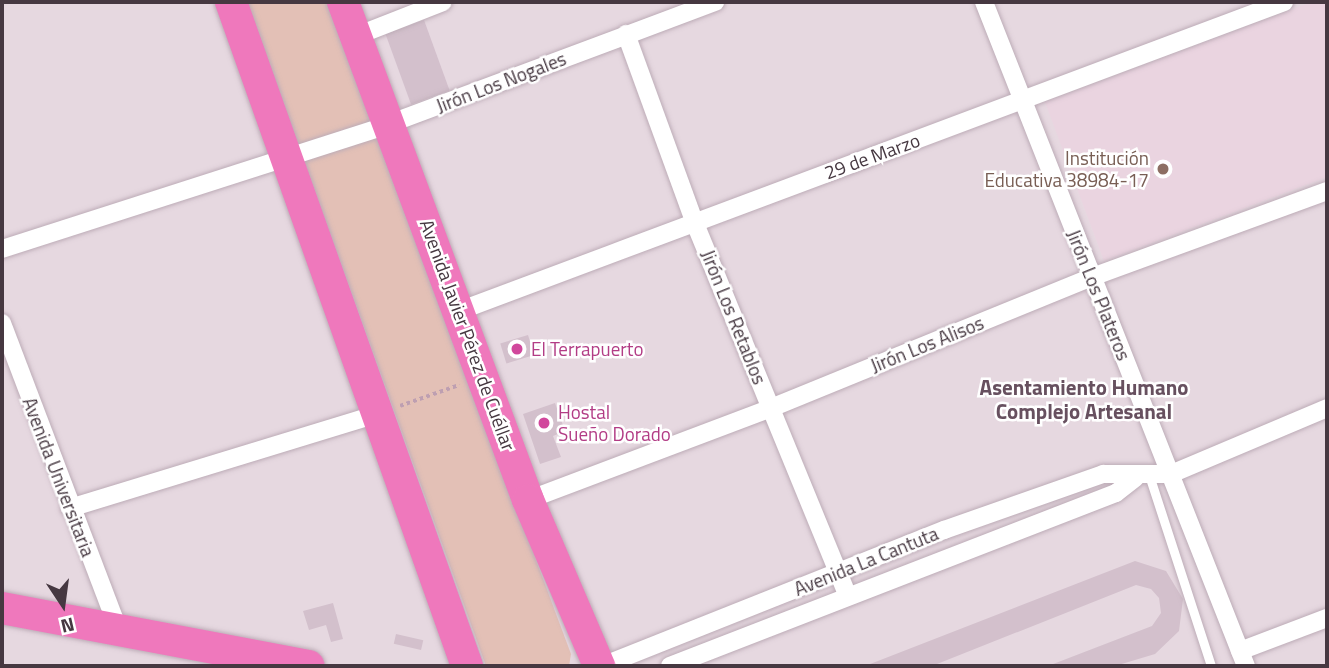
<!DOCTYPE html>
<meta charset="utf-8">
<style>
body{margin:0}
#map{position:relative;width:1329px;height:668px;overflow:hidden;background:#f3e9ee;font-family:"Titillium Web",sans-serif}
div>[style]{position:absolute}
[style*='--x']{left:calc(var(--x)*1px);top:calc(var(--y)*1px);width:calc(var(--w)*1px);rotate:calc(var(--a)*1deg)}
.residential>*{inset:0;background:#e6d8e0;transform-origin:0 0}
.education>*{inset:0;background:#ead4e0}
.green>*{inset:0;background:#e3c0b6}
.building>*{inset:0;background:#d3c0cc;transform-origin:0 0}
.path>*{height:3.5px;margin-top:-1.75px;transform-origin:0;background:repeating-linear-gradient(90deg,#be9fb1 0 3.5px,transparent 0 7px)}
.roads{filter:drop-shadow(0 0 2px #bdacb7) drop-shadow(0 0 2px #bdacb7)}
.lane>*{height:9px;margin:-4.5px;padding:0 4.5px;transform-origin:4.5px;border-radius:4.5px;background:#fff}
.street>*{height:18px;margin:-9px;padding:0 9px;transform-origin:9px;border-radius:9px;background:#fff}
.highway>*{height:32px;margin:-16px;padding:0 16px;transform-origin:16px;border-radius:16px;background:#ef78bc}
.dots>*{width:19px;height:19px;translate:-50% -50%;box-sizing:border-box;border:4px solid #fff;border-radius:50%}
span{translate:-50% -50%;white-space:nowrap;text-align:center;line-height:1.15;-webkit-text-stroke:5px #fff;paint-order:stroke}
.street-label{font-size:19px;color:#463841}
.education-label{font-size:19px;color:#785e54}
.right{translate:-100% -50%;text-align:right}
.hotel-label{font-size:19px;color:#b23c85}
.left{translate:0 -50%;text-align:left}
.neighbourhood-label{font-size:21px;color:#67505f;font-weight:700}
.frame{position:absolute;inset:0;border:4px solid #463841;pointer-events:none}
.north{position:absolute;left:28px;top:570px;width:70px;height:70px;-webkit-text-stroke:5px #fff;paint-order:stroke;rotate:167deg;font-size:19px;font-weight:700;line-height:28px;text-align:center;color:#463841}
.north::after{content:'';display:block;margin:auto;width:24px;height:32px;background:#463841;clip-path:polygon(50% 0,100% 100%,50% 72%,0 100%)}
</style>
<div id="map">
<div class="residential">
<div style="left:2px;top:2px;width:1325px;height:664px"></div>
</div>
<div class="education">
<div style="clip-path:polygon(1312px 2px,1327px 2px,1327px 177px,1104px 261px,1045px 102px)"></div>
</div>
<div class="green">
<div style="clip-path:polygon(247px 2px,328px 2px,571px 654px,569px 666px,486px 666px)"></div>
</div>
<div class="building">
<div style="left:424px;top:20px;width:75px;height:41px;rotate:70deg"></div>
<div style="left:528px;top:335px;width:21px;height:29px;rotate:73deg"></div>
<div style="clip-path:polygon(555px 403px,565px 431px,553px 436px,561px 457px,540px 464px,523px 414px)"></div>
<div style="clip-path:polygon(1135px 561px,1166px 571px,1183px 599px,1179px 631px,1155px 654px,1115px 666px,1048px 666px,1152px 626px,1161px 613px,1159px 598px,1151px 589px,1136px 585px,932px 666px,865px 666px)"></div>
<div style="clip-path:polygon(333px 603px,343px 639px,331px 642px,326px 625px,309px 630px,303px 611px)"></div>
<div style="left:396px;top:634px;width:28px;height:10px;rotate:13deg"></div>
</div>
<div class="path">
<div style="--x:400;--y:406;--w:63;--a:-19.6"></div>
</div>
<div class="roads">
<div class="lane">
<div style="--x:1149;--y:475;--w:201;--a:72"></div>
</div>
<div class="street">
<div style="--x:984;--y:2;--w:714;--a:68.47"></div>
<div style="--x:626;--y:34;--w:199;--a:70"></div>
<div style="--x:694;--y:221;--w:405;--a:67.7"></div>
<div style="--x:356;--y:36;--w:93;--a:-21.3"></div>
<div style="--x:2;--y:249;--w:395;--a:-17.8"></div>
<div style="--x:378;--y:128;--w:360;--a:-20.5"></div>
<div style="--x:459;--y:311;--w:881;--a:-20.53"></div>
<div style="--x:2;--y:323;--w:327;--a:69.2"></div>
<div style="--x:528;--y:500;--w:260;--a:-20.7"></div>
<div style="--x:771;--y:408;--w:347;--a:-22.2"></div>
<div style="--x:1092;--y:277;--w:250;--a:-20.1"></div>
<div style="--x:70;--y:508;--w:321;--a:-17"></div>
<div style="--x:1240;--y:651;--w:93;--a:-20.8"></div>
<div style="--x:602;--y:666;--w:368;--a:-21.7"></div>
<div style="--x:944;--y:530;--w:169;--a:-19.4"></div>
<div style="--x:1103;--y:474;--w:68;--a:0"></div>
<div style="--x:1171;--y:474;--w:169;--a:-22.9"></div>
<div style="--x:670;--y:666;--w:478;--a:-21.2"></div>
<div style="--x:1116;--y:493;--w:24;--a:-38"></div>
</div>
<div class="highway">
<div style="--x:231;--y:2;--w:705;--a:70.43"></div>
<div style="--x:343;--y:2;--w:531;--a:69.62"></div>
<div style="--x:528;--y:500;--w:181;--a:66.8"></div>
<div style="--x:2;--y:608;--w:312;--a:10.7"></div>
</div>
</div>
<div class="dots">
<div style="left:1163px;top:169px;background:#8d6e63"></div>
<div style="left:517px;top:349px;background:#d1479c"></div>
<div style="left:544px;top:423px;background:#d1479c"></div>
</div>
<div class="street-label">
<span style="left:501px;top:82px;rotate:-21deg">Jirón Los Nogales</span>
<span style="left:872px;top:156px;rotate:-20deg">29 de Marzo</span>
<span style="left:1099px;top:295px;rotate:68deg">Jirón Los Plateros</span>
<span style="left:734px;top:317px;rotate:68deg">Jirón Los Retablos</span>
<span style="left:468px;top:335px;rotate:70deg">Avenida Javier Pérez de Cuéllar</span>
<span style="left:927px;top:344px;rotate:-22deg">Jirón Los Alisos</span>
<span style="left:59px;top:477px;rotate:69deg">Avenida Universitaria</span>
<span style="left:866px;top:561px;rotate:-22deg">Avenida La Cantuta</span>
</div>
<div class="education-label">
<span class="right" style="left:1149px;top:169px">Institución<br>Educativa 38984-17</span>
</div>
<div class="hotel-label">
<span class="left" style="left:531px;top:349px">El Terrapuerto</span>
<span class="left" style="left:558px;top:423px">Hostal<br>Sueño Dorado</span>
</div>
<div class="neighbourhood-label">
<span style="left:1084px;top:399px">Asentamiento Humano<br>Complejo Artesanal</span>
</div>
<div class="frame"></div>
<div class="north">N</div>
</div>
